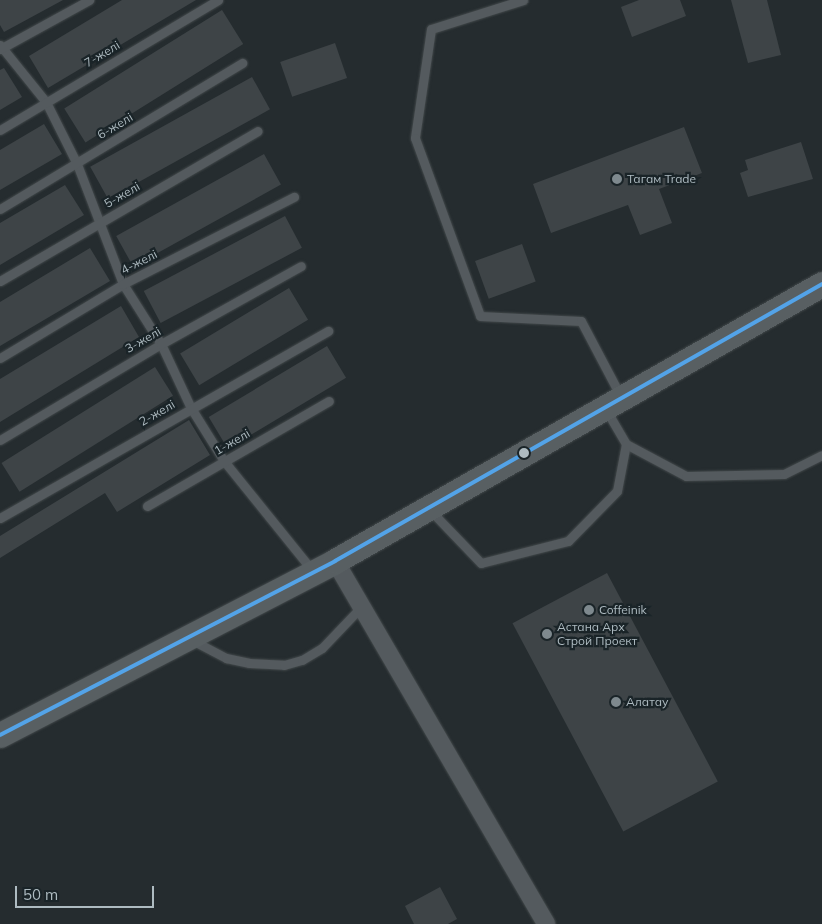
<!DOCTYPE html>
<meta charset="utf-8">
<style>
body{margin:0}
#map{position:relative;width:822px;height:924px;overflow:hidden;background:#252c2f;font-family:Mulish,sans-serif}
div>[style]{position:absolute}
[style*='--x']{left:calc(var(--x)*1px);top:calc(var(--y)*1px);width:calc(var(--w)*1px);rotate:calc(var(--a)*1deg)}
.building>*{inset:0;background:#3e4447;transform-origin:0 0}
.roads{filter:drop-shadow(0 0 1px #42484a) drop-shadow(0 0 1px #42484a)}
.lane>*{height:9px;margin:-4.5px;padding:0 4.5px;transform-origin:4.5px;border-radius:4.5px;background:#545a5e}
.street>*{height:18px;margin:-9px;padding:0 9px;transform-origin:9px;border-radius:9px;background:#545a5e}
.secondary>*{height:25px;margin:-12.5px;padding:0 12.5px;transform-origin:12.5px;border-radius:12.5px;background:#585f62}
.bus-1>*{height:4px;margin:-2px;padding:0 2px;transform-origin:2px;border-radius:2px;background:#53a3e8}
.dots>*{width:14px;height:14px;translate:-50% -50%;box-sizing:border-box;border:2px solid #1a2428;border-radius:50%}
span{translate:-50% -50%;white-space:nowrap;text-align:center;line-height:1.15;-webkit-text-stroke:4.5px #1a2428;paint-order:stroke}
.street-label{font-size:12px;color:#aebbc1}
.poi-label{font-size:12px;color:#aebbc1}
.left{translate:0 -50%;text-align:left}
.scale{position:absolute;left:15px;top:886px;width:139px;height:22px;box-sizing:border-box;border:2px solid #aebbc1;border-top:0;padding-left:6px;font-size:15px;line-height:18px;white-space:nowrap;color:#aebbc1;-webkit-text-stroke:4px #1a2428;paint-order:stroke}
</style>
<div id="map">
<div class="building">
<div style="clip-path:polygon(0 0,63px 0,4px 32px,0 25px)"></div>
<div style="clip-path:polygon(122px 0,196px 0,48px 88px,29px 56px)"></div>
<div style="clip-path:polygon(639px 0,680px 0,686px 16px,632px 37px,621px 7px)"></div>
<div style="clip-path:polygon(731px 0,767px 0,781px 55px,748px 63px)"></div>
<div style="left:222px;top:10px;width:40px;height:186px;rotate:58deg"></div>
<div style="left:335px;top:43px;width:37px;height:58px;rotate:71deg"></div>
<div style="clip-path:polygon(4px 68px,22px 97px,0 110px,0 70px)"></div>
<div style="left:252px;top:77px;width:37px;height:185px;rotate:61deg"></div>
<div style="clip-path:polygon(44px 124px,62px 154px,0 190px,0 150px)"></div>
<div style="clip-path:polygon(684px 127px,702px 173px,659px 189px,672px 223px,640px 235px,628px 205px,551px 233px,533px 184px)"></div>
<div style="clip-path:polygon(801px 142px,813px 179px,748px 197px,740px 173px,748px 170px,745px 160px)"></div>
<div style="left:264px;top:154px;width:35px;height:169px;rotate:61deg"></div>
<div style="clip-path:polygon(65px 185px,84px 215px,0 265px,0 223px)"></div>
<div style="left:285px;top:216px;width:36px;height:160px;rotate:62deg"></div>
<div style="left:522px;top:244px;width:40px;height:50px;rotate:70deg"></div>
<div style="clip-path:polygon(90px 248px,110px 281px,0 346px,0 302px)"></div>
<div style="left:289px;top:288px;width:37px;height:127px;rotate:59deg"></div>
<div style="clip-path:polygon(121px 306px,139px 337px,0 422px,0 379px)"></div>
<div style="left:327px;top:346px;width:37px;height:138px;rotate:59deg"></div>
<div style="left:155px;top:367px;width:34px;height:181px;rotate:58deg"></div>
<div style="clip-path:polygon(189px 420px,210px 455px,117px 512px,105px 493px,0 558px,0 536px)"></div>
<div style="left:607px;top:573px;width:236px;height:107px;rotate:62deg"></div>
<div style="clip-path:polygon(440px 887px,457px 919px,448px 924px,414px 924px,405px 906px)"></div>
</div>
<div class="roads">
<div class="lane">
<div style="--x:523;--y:0;--w:96;--a:162.5"></div>
<div style="--x:431;--y:29;--w:110;--a:98.4"></div>
<div style="--x:415;--y:138;--w:189;--a:69.9"></div>
<div style="--x:480;--y:316;--w:101;--a:2.8"></div>
<div style="--x:581;--y:321;--w:86;--a:62.2"></div>
<div style="--x:0;--y:45;--w:73;--a:51.1"></div>
<div style="--x:46;--y:102;--w:69;--a:63.4"></div>
<div style="--x:77;--y:164;--w:129;--a:69"></div>
<div style="--x:123;--y:284;--w:71;--a:57.7"></div>
<div style="--x:161;--y:344;--w:71;--a:64.9"></div>
<div style="--x:191;--y:408;--w:62;--a:58.1"></div>
<div style="--x:224;--y:461;--w:140;--a:51.1"></div>
<div style="--x:0;--y:49;--w:102;--a:-28.8"></div>
<div style="--x:0;--y:130;--w:254;--a:-30.8"></div>
<div style="--x:0;--y:209;--w:283;--a:-31.1"></div>
<div style="--x:0;--y:281;--w:298;--a:-30.2"></div>
<div style="--x:0;--y:358;--w:144;--a:-31"></div>
<div style="--x:123;--y:284;--w:192;--a:-27"></div>
<div style="--x:605;--y:408;--w:42;--a:59.7"></div>
<div style="--x:626;--y:444;--w:68;--a:28.1"></div>
<div style="--x:686;--y:476;--w:98;--a:-1.2"></div>
<div style="--x:784;--y:474;--w:42;--a:-26.6"></div>
<div style="--x:0;--y:440;--w:187;--a:-30.8"></div>
<div style="--x:161;--y:344;--w:160;--a:-29.1"></div>
<div style="--x:147;--y:506;--w:210;--a:-30"></div>
<div style="--x:429;--y:509;--w:75;--a:46.1"></div>
<div style="--x:481;--y:563;--w:90;--a:-14.2"></div>
<div style="--x:568;--y:541;--w:70;--a:-45.6"></div>
<div style="--x:617;--y:491;--w:48;--a:-79.2"></div>
<div style="--x:0;--y:518;--w:378;--a:-29.7"></div>
<div style="--x:190;--y:639;--w:41;--a:27.8"></div>
<div style="--x:226;--y:658;--w:24;--a:12"></div>
<div style="--x:249;--y:663;--w:35;--a:3"></div>
<div style="--x:284;--y:665;--w:19;--a:-16"></div>
<div style="--x:302;--y:660;--w:23;--a:-31"></div>
<div style="--x:322;--y:648;--w:58;--a:-46.4"></div>
</div>
<div class="street">
<div style="--x:335;--y:561;--w:420;--a:59.8"></div>
</div>
<div class="secondary">
<div style="--x:0;--y:735;--w:377;--a:-27.4"></div>
<div style="--x:335;--y:561;--w:560;--a:-29.63"></div>
</div>
</div>
<div class="bus-1">
<div style="--x:0;--y:735;--w:377;--a:-27.4"></div>
<div style="--x:335;--y:561;--w:560;--a:-29.63"></div>
</div>
<div class="dots">
<div style="left:617px;top:179px;background:#7e898e"></div>
<div style="left:524px;top:453px;background:#aebbc1"></div>
<div style="left:589px;top:610px;background:#7e898e"></div>
<div style="left:547px;top:634px;background:#7e898e"></div>
<div style="left:616px;top:702px;background:#7e898e"></div>
</div>
<div class="street-label">
<span style="left:102px;top:54px;rotate:-31deg">7-желі</span>
<span style="left:115px;top:126px;rotate:-31deg">6-желі</span>
<span style="left:122px;top:195px;rotate:-30deg">5-желі</span>
<span style="left:139px;top:262px;rotate:-27deg">4-желі</span>
<span style="left:143px;top:340px;rotate:-30deg">3-желі</span>
<span style="left:157px;top:413px;rotate:-30deg">2-желі</span>
<span style="left:232px;top:442px;rotate:-30deg">1-желі</span>
</div>
<div class="poi-label">
<span class="left" style="left:627px;top:179px">Тагам Trade</span>
<span class="left" style="left:599px;top:610px">Coffeinik</span>
<span class="left" style="left:557px;top:634px">Астана Арх<br>Строй Проект</span>
<span class="left" style="left:626px;top:702px">Алатау</span>
</div>
<div class="scale">50 m</div>
</div>
